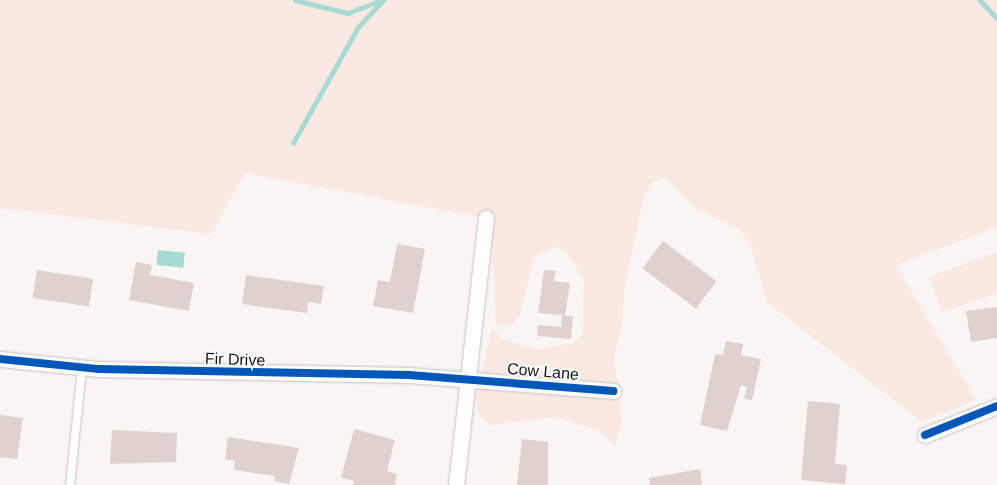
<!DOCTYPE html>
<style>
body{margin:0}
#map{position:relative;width:997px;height:485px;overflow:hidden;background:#f8f5f3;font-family:Arial,sans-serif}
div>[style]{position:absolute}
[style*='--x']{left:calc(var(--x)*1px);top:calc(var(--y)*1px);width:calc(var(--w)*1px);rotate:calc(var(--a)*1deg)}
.green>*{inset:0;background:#fae8e2}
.water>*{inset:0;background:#a6dad2;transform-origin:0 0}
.stream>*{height:4.5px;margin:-2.25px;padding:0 2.25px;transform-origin:2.25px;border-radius:2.25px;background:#a6dad2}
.building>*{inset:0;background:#dfd2ce;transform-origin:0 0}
.roads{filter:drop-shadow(0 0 1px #c5c3c2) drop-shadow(0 0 1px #c5c3c2)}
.service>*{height:8px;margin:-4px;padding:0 4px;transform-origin:4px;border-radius:4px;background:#fefefd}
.minor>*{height:15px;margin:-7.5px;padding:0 7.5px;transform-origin:7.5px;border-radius:7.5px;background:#fefefd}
.cycleway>*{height:8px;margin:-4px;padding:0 4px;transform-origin:4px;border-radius:4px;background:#0057b8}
span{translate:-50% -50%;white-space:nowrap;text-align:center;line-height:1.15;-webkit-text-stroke:4px #fff;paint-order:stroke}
.street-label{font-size:16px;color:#161514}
</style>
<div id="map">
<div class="green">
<div style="clip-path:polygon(0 0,997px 0,997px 227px,896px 265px,976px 400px,922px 422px,767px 302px,750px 244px,739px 229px,697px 210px,664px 177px,653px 182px,644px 196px,624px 291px,623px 322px,614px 357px,622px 421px,615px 447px,601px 431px,555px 417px,489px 425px,477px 412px,476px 396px,492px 328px,503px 340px,538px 349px,574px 343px,583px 333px,584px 279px,568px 254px,554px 246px,534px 259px,520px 314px,513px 324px,502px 328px,496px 324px,492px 243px,485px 218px,245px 173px,211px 234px,0 208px)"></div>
<div style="clip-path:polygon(997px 252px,997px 293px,942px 313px,929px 277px)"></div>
</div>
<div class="water">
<div style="left:158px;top:250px;width:27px;height:15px;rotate:6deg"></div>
</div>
<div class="stream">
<div style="--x:295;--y:0;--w:55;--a:13.8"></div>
<div style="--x:348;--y:13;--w:36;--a:-21"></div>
<div style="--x:980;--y:0;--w:25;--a:47"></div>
<div style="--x:293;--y:143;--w:133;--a:-60.7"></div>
<div style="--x:358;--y:27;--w:37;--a:-47"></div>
</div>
<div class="building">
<div style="left:663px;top:241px;width:67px;height:34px;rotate:37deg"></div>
<div style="clip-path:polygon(397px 244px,425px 249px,413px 313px,373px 306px,378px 280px,390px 282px)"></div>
<div style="clip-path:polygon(136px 262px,152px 265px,150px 275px,194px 283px,189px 311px,129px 300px)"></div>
<div style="left:37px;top:270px;width:57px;height:28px;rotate:9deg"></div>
<div style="clip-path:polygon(544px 270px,556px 271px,554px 281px,570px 283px,565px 316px,573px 316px,571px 339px,537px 336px,538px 325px,561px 327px,562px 315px,538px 313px)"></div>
<div style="clip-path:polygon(246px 275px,324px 286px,321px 304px,308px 302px,307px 313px,242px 304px)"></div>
<div style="clip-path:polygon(997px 307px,997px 338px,971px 342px,966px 311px)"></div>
<div style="clip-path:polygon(726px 341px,743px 344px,741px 355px,761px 359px,752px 400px,744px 399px,747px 387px,741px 385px,727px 431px,700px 425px,715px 354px,723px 355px)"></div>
<div style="clip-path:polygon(808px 401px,840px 404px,835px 464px,847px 465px,845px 484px,801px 480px)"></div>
<div style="clip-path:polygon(0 415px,23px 418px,17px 459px,0 457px)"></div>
<div style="clip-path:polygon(354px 429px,395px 440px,387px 471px,397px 474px,395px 485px,353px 485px,354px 481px,341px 478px)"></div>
<div style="clip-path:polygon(112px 430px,177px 433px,176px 462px,110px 464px)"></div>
<div style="clip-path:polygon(228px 437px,299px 448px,289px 484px,274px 481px,275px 476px,234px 470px,235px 461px,225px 459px)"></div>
<div style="clip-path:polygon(522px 439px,548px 442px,548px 485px,517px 485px)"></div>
<div style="clip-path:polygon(700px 469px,702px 485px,650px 485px,649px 478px)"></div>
</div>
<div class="roads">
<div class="service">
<div style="--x:70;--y:485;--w:118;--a:-84.1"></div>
</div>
<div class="minor">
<div style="--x:0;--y:359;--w:100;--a:5.8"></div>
<div style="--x:99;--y:369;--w:310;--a:1.1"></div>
<div style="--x:409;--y:375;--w:205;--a:4.5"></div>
<div style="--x:925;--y:435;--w:78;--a:-21.9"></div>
<div style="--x:456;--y:485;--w:269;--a:-83.6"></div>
</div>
</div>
<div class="cycleway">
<div style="--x:0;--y:359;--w:100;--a:5.8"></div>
<div style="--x:99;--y:369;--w:310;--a:1.1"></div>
<div style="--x:409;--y:375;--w:205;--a:4.5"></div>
<div style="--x:925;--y:435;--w:78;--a:-21.9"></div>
</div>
<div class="street-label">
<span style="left:235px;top:360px;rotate:2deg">Fir Drive</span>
<span style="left:543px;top:372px;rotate:5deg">Cow Lane</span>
</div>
</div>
